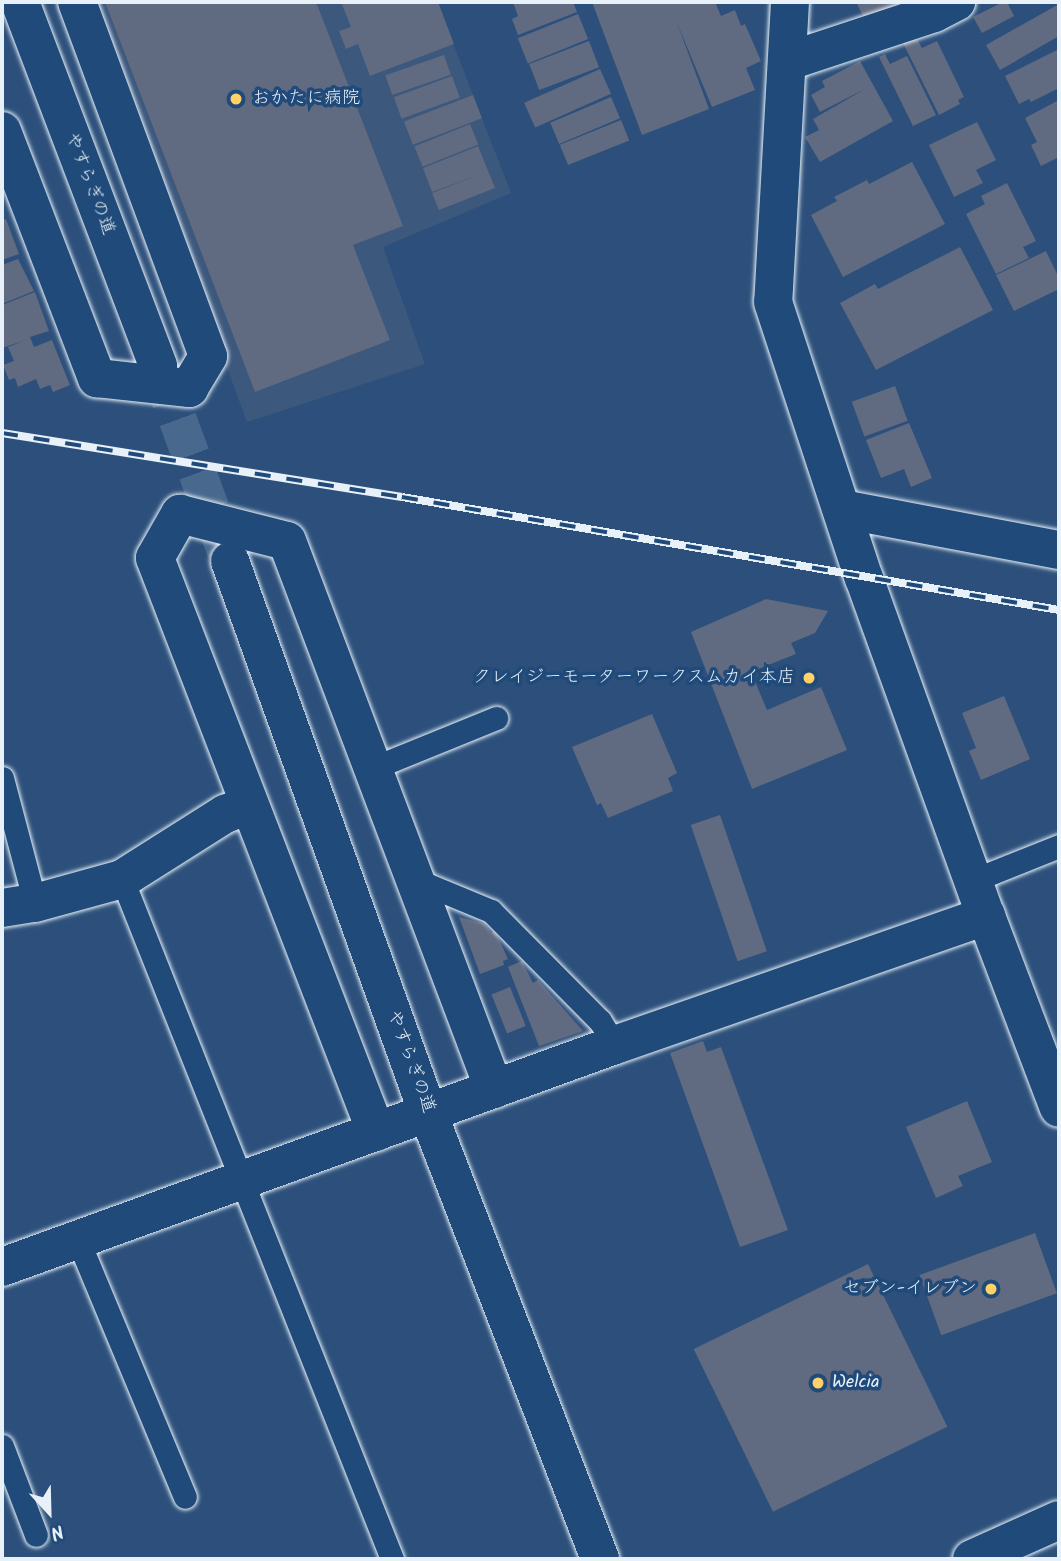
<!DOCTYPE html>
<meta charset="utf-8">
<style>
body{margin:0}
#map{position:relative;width:1061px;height:1561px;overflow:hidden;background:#2c507b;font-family:Kalam,"Klee One",sans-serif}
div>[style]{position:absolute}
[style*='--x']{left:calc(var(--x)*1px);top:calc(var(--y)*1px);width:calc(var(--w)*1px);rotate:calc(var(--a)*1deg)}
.built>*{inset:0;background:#3c587d}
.building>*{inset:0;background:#606a81;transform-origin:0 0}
.secondary-tunnel>*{height:38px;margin-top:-19px;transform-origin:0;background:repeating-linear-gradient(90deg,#48688e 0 38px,transparent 0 57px)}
.roads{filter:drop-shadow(0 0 2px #e8f1f8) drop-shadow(0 0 2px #e8f1f8)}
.lane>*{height:23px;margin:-11.5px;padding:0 11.5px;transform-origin:11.5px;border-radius:11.5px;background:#1f4a7a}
.street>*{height:38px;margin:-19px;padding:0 19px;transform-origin:19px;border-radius:19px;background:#1f4a7a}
.secondary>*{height:38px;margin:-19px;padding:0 19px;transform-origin:19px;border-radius:19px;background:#1f4a7a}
.rail>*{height:8px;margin-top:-4px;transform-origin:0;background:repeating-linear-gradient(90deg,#1f4a7a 0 16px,#e8f1f8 0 32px);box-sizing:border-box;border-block:2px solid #e8f1f8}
.dots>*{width:19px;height:19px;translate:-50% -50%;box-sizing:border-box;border:4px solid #1f4a7a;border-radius:50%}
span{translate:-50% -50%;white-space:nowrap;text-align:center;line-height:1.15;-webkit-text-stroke:7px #1f4a7a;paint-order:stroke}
.poi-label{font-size:18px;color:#e8f1f8}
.left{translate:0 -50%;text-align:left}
.right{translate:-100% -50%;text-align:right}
.street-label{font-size:18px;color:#e8f1f8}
.frame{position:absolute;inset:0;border:4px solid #e8f1f8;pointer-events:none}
.north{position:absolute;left:14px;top:1477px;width:70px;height:70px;-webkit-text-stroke:5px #1f4a7a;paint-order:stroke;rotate:158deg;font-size:19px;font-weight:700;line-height:28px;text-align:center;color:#e8f1f8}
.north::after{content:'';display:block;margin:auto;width:24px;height:32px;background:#e8f1f8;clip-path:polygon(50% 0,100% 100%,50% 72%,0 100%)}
</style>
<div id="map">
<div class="built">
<div style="clip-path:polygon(92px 2px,437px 2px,511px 193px,383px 247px,425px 364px,247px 422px)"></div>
</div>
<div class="building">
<div style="clip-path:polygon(105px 2px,316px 2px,403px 226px,353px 245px,390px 340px,255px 392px)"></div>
<div style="clip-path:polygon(341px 2px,438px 2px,454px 44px,370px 76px,358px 44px,346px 49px,339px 31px,351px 27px)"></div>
<div style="clip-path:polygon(513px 2px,573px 2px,577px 12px,518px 35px,512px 19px,518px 16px)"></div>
<div style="clip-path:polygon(592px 2px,715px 2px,721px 16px,735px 10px,741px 26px,745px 24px,761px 61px,746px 68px,755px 90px,712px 107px,677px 23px,709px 109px,642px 135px)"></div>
<div style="clip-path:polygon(856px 2px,907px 2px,866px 22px)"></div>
<div style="clip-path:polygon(1003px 2px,1007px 2px,1014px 16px,982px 33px,973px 17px)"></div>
<div style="clip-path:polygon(1059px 4px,1059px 36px,1000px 70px,986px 45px)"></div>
<div style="left:578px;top:14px;width:27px;height:65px;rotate:68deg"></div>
<div style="clip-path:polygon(916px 37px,922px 48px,937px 41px,964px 97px,958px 100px,960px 104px,939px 115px,903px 43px)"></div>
<div style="left:589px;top:41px;width:28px;height:64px;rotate:69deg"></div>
<div style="clip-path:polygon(1059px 49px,1059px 88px,1031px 102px,1029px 99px,1019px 104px,1005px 76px)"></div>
<div style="clip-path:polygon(885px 54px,890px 64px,907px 56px,936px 115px,913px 126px,879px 57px)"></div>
<div style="left:444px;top:55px;width:21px;height:62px;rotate:71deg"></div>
<div style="clip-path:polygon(860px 61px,893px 121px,820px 162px,805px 137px,819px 130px,813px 119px,865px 89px,820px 112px,811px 95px,825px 87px,822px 81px)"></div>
<div style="left:600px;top:69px;width:27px;height:83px;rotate:66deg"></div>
<div style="left:452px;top:76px;width:23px;height:62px;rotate:70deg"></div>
<div style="left:473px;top:95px;width:25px;height:74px;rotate:69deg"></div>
<div style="left:611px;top:97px;width:23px;height:66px;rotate:67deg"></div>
<div style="clip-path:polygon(1059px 100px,1059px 157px,1041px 166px,1031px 145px,1037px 142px,1025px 118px)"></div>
<div style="left:621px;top:120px;width:22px;height:66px;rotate:68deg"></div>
<div style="clip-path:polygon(977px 122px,996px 160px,976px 170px,983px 183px,954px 197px,929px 145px)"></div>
<div style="left:470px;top:124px;width:22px;height:60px;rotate:68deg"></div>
<div style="clip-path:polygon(478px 146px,495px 188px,439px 210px,432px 193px,481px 174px,432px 192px,423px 168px)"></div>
<div style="clip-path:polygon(912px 162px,945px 224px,843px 277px,811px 215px,837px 201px,834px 197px,867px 180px,869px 184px)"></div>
<div style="clip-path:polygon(1007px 183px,1036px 241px,1023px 247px,1029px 258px,996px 274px,966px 214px,985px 204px,981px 196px)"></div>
<div style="clip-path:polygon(6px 219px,19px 254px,2px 260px,2px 220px)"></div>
<div style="clip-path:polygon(960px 247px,993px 310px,876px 370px,840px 303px,875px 284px,878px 289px)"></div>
<div style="clip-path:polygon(1046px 251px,1059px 278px,1059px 289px,1014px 311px,996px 275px)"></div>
<div style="clip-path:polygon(18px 259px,34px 291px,2px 304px,2px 265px)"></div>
<div style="clip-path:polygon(35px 292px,49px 331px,30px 337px,34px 347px,52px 340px,70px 385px,53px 392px,50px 385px,40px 389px,36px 379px,18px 387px,15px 378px,9px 380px,3px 365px,14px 361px,8px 347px,26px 340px,2px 348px,2px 305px)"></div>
<div style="left:895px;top:386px;width:37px;height:46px;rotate:70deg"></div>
<div style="clip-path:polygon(909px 423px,932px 478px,911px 487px,904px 469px,881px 478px,866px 440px)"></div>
<div style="clip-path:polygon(766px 599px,828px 611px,815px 633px,791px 643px,796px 654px,751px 672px,767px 710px,821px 687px,847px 750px,752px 789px,691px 632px)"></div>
<div style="clip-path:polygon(1004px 696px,1030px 759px,981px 780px,969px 751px,976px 748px,962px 713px)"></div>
<div style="clip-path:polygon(652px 714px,677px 773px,668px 778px,673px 791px,608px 818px,601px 803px,597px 805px,572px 747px)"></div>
<div style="left:720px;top:815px;width:144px;height:31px;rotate:71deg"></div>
<div style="clip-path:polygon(459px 917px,485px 924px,491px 933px,495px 931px,508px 959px,503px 961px,504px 965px,480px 974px)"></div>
<div style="clip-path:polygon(522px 961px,533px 983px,538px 980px,583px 1031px,539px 1046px,508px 967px)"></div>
<div style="left:510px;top:987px;width:42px;height:20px;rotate:68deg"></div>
<div style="clip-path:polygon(703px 1041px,707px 1052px,721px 1047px,788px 1230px,740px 1247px,670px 1053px)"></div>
<div style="clip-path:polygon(967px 1101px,992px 1162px,958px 1176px,963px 1186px,936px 1198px,906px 1127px)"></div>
<div style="left:1035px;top:1233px;width:64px;height:123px;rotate:70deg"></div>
<div style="left:868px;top:1264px;width:181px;height:194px;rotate:64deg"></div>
</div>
<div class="secondary-tunnel">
<div style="--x:158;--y:366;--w:197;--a:69.8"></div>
</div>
<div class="roads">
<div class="lane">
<div style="--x:373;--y:768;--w:133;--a:-22.1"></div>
<div style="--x:2;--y:778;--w:129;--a:75.2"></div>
<div style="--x:122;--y:879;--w:732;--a:68.34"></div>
<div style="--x:416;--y:880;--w:81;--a:22.5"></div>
<div style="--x:491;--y:911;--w:155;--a:45.3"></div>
<div style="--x:600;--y:1021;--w:28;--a:58"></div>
<div style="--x:974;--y:880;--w:92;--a:-21.8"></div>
<div style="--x:78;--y:1240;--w:278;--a:67.4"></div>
<div style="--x:2;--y:1446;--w:95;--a:69.1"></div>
</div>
<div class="street">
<div style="--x:789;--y:61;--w:153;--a:-18.3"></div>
<div style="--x:934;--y:13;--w:25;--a:-27"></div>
<div style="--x:2;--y:131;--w:265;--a:69"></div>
<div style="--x:97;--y:378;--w:93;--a:6.2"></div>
<div style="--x:189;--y:388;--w:37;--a:-59"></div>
<div style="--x:208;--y:356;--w:377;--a:-110.3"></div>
<div style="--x:842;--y:509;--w:221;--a:10.7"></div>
<div style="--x:2;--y:908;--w:33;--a:-9"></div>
<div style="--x:35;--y:903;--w:90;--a:-15.4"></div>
<div style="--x:122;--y:879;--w:122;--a:-32.3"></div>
<div style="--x:225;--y:814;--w:26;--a:-21"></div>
<div style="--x:376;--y:1132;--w:615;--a:-111.06"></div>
<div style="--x:155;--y:558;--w:51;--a:-60.4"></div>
<div style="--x:180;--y:514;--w:110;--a:14.2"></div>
<div style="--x:287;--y:541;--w:586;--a:69.31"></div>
<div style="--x:2;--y:1267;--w:652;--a:-19.91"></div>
<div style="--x:615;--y:1045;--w:393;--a:-19.2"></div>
</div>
<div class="secondary">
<div style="--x:20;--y:2;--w:389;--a:69.2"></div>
<div style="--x:790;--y:2;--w:300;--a:93.2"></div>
<div style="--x:773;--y:302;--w:291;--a:71.8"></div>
<div style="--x:864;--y:578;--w:359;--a:70.2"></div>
<div style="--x:986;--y:916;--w:205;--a:69.2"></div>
<div style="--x:230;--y:561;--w:586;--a:70.27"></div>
<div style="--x:428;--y:1113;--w:478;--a:68.9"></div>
<div style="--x:972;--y:1559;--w:95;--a:-24.1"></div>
</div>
</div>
<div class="rail">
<div style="--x:2;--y:433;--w:405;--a:9.1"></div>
<div style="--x:402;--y:497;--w:667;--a:9.76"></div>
</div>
<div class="dots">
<div style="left:236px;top:99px;background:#ffd166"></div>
<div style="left:809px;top:678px;background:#ffd166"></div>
<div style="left:991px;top:1289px;background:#ffd166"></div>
<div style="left:818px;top:1383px;background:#ffd166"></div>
</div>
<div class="poi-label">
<span class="left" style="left:252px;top:99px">おかたに病院</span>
<span class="right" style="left:795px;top:678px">クレイジーモーターワークスムカイ本店</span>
<span class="right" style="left:977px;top:1289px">セブン-イレブン</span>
<span class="left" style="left:832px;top:1383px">Welcia</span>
</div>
<div class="street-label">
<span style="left:89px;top:184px;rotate:69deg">やすらぎの道</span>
<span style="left:410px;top:1062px;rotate:70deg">やすらぎの道</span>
</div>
<div class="frame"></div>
<div class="north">N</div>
</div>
